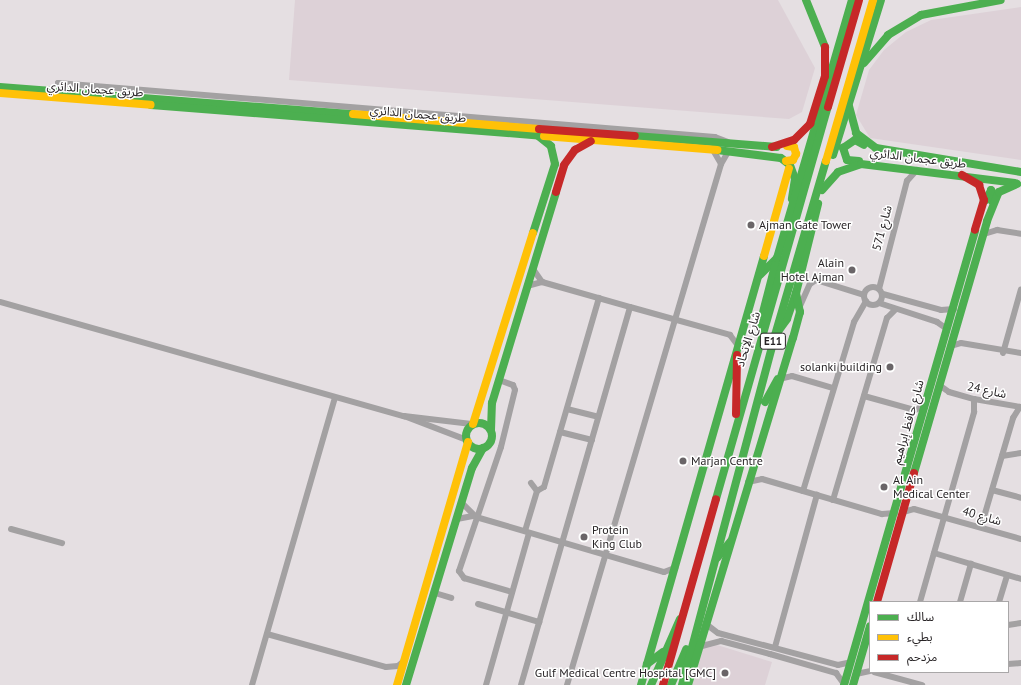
<!DOCTYPE html>
<meta charset="utf-8">
<style>
body{margin:0}
#map{position:relative;width:1021px;height:685px;overflow:hidden;background:#e5dfe2;font-family:"PT Sans","Noto Sans Arabic",sans-serif}
div>[style]{position:absolute}
[style*='--x']{left:calc(var(--x)*1px);top:calc(var(--y)*1px);width:calc(var(--w)*1px);rotate:calc(var(--a)*1deg)}
.built>*{inset:0;background:#ddd1d7}
.street>*{height:6px;margin:-3px;padding:0 3px;transform-origin:3px;border-radius:3px;background:#a3a1a2}
.street>.ring{margin:-3px;padding:0;box-sizing:content-box;background:none;border:6px solid #a3a1a2;border-radius:50%}
.fast>*{height:8px;margin:-4px;padding:0 4px;transform-origin:4px;border-radius:4px;background:#4caf50}
.fast>.ring{margin:-4px;padding:0;box-sizing:content-box;background:none;border:8px solid #4caf50;border-radius:50%}
.slow>*{height:8px;margin:-4px;padding:0 4px;transform-origin:4px;border-radius:4px;background:#ffc107}
.jam>*{height:8px;margin:-4px;padding:0 4px;transform-origin:4px;border-radius:4px;background:#c62828}
.dots>*{width:11px;height:11px;translate:-50% -50%;box-sizing:border-box;border:2px solid #fff;border-radius:50%}
span{translate:-50% -50%;white-space:nowrap;text-align:center;line-height:1.15;-webkit-text-stroke:3px #fff;paint-order:stroke}
.shield-label span{padding:1px 3px;background:#fff;border:1px solid;border-radius:3px;-webkit-text-stroke-width:0}
.shield-label{font-size:11px;color:#282426;font-weight:700}
.street-label{font-size:12px;color:#282426}
.poi-label{font-size:12px;color:#282426}
.left{translate:0 -50%;text-align:left}
.right{translate:-100% -50%;text-align:right}
.legend{position:absolute;left:869px;top:601px;width:140px;height:72px;box-sizing:border-box;background:#fff;border:1px solid #a9a7a8;margin:0;padding:5px 7px;list-style:none;font-size:12px;color:#282426}
.legend li{display:flex;align-items:center;gap:8px;height:20px}
.legend b{width:20px;border:1px solid #a9a7a8}
</style>
<div id="map">
<div class="built">
<div style="clip-path:polygon(295px 0,778px 0,815px 68px,802px 112px,789px 119px,289px 80px)"></div>
<div style="clip-path:polygon(1021px 7px,1021px 160px,870px 138px,856px 115px,869px 70px,884px 50px,906px 32px,931px 20px)"></div>
<div style="clip-path:polygon(701px 640px,772px 662px,765px 685px,678px 685px)"></div>
</div>
<div class="street">
<div style="--x:58;--y:92;--w:9;--a:-90"></div>
<div style="--x:58;--y:83;--w:659;--a:4.7"></div>
<div style="--x:715;--y:137;--w:14;--a:21"></div>
<div style="--x:713;--y:150;--w:16;--a:60"></div>
<div style="--x:984;--y:234;--w:14;--a:-17"></div>
<div style="--x:997;--y:230;--w:24;--a:9"></div>
<div style="--x:533;--y:269;--w:16;--a:55"></div>
<div style="--x:527;--y:286;--w:16;--a:-15"></div>
<div style="--x:542;--y:282;--w:91;--a:15.9"></div>
<div style="--x:630;--y:307;--w:104;--a:15.6"></div>
<div style="--x:730;--y:335;--w:15;--a:53"></div>
<div class="ring" style="left:864px;top:287px;width:12px;height:12px"></div>
<div style="--x:879;--y:289;--w:112;--a:-75.5"></div>
<div style="--x:907;--y:181;--w:15;--a:-48"></div>
<div style="--x:883;--y:294;--w:60;--a:15.4"></div>
<div style="--x:941;--y:310;--w:13;--a:-4"></div>
<div style="--x:0;--y:302;--w:420;--a:15.8"></div>
<div style="--x:404;--y:416;--w:68;--a:6.7"></div>
<div style="--x:879;--y:303;--w:61;--a:18.1"></div>
<div style="--x:937;--y:322;--w:12;--a:35"></div>
<div style="--x:800;--y:306;--w:24;--a:-66"></div>
<div style="--x:810;--y:284;--w:7;--a:-34"></div>
<div style="--x:816;--y:280;--w:50;--a:17.4"></div>
<div style="--x:951;--y:346;--w:10;--a:-17"></div>
<div style="--x:961;--y:343;--w:61;--a:9.5"></div>
<div style="--x:1003;--y:353;--w:66;--a:-74.3"></div>
<div style="--x:779;--y:379;--w:13;--a:-13"></div>
<div style="--x:792;--y:376;--w:43;--a:16.3"></div>
<div style="--x:499;--y:380;--w:15;--a:20"></div>
<div style="--x:513;--y:385;--w:5;--a:68"></div>
<div style="--x:515;--y:390;--w:59;--a:103.8"></div>
<div style="--x:501;--y:447;--w:131;--a:108.7"></div>
<div style="--x:459;--y:571;--w:9;--a:54"></div>
<div style="--x:464;--y:578;--w:50;--a:16.3"></div>
<div style="--x:939;--y:385;--w:12;--a:35"></div>
<div style="--x:949;--y:392;--w:26;--a:16"></div>
<div style="--x:974;--y:399;--w:48;--a:9.7"></div>
<div style="--x:864;--y:396;--w:53;--a:15.4"></div>
<div style="--x:915;--y:410;--w:11;--a:-27"></div>
<div style="--x:567;--y:409;--w:32;--a:14"></div>
<div style="--x:404;--y:416;--w:67;--a:20.9"></div>
<div style="--x:560;--y:432;--w:33;--a:14"></div>
<div style="--x:1002;--y:456;--w:19;--a:-9"></div>
<div style="--x:748;--y:482;--w:14;--a:-12"></div>
<div style="--x:762;--y:479;--w:125;--a:16.3"></div>
<div style="--x:882;--y:514;--w:13;--a:-4"></div>
<div style="--x:992;--y:490;--w:30;--a:15"></div>
<div style="--x:537;--y:491;--w:8;--a:-30"></div>
<div style="--x:544;--y:487;--w:197;--a:-73.8"></div>
<div style="--x:803;--y:491;--w:177;--a:-73.2"></div>
<div style="--x:854;--y:322;--w:24;--a:-60"></div>
<div style="--x:833;--y:500;--w:190;--a:-73.5"></div>
<div style="--x:887;--y:318;--w:11;--a:-45"></div>
<div style="--x:462;--y:503;--w:20;--a:45"></div>
<div style="--x:476;--y:517;--w:196;--a:16.3"></div>
<div style="--x:664;--y:572;--w:12;--a:-20"></div>
<div style="--x:903;--y:512;--w:11;--a:-15"></div>
<div style="--x:914;--y:509;--w:111;--a:15.7"></div>
<div style="--x:457;--y:519;--w:16;--a:-11"></div>
<div style="--x:981;--y:527;--w:114;--a:-73.6"></div>
<div style="--x:1013;--y:418;--w:13;--a:-58"></div>
<div style="--x:11;--y:529;--w:53;--a:15.4"></div>
<div style="--x:525;--y:531;--w:42;--a:-73.3"></div>
<div style="--x:537;--y:491;--w:10;--a:-127"></div>
<div style="--x:934;--y:553;--w:91;--a:16.6"></div>
<div style="--x:435;--y:593;--w:17;--a:17"></div>
<div style="--x:920;--y:602;--w:198;--a:-74.1"></div>
<div style="--x:974;--y:412;--w:13;--a:-90"></div>
<div style="--x:960;--y:602;--w:40;--a:-74"></div>
<div style="--x:999;--y:602;--w:28;--a:-73"></div>
<div style="--x:478;--y:604;--w:64;--a:16.4"></div>
<div style="--x:706;--y:624;--w:15;--a:37"></div>
<div style="--x:718;--y:633;--w:124;--a:14.9"></div>
<div style="--x:838;--y:665;--w:13;--a:-13"></div>
<div style="--x:1008;--y:625;--w:13;--a:-9"></div>
<div style="--x:267;--y:634;--w:123;--a:15.5"></div>
<div style="--x:386;--y:667;--w:12;--a:-5"></div>
<div style="--x:398;--y:666;--w:8;--a:-40"></div>
<div style="--x:702;--y:646;--w:20;--a:-15"></div>
<div style="--x:721;--y:641;--w:51;--a:14.9"></div>
<div style="--x:770;--y:654;--w:69;--a:16.1"></div>
<div style="--x:836;--y:673;--w:14;--a:54"></div>
<div style="--x:775;--y:647;--w:158;--a:-74.6"></div>
<div style="--x:1008;--y:664;--w:13;--a:-4"></div>
<div style="--x:874;--y:672;--w:50;--a:15.2"></div>
<div style="--x:856;--y:674;--w:14;--a:-12"></div>
<div style="--x:252;--y:685;--w:299;--a:-73.9"></div>
<div style="--x:486;--y:685;--w:158;--a:-74.2"></div>
<div style="--x:521;--y:685;--w:393;--a:-73.9"></div>
<div style="--x:567;--y:685;--w:543;--a:-73.53"></div>
<div style="--x:721;--y:164;--w:14;--a:-60"></div>
</div>
<div class="fast">
<div style="--x:806;--y:0;--w:51;--a:68"></div>
<div style="--x:864;--y:63;--w:37;--a:-49"></div>
<div style="--x:888;--y:35;--w:39;--a:-31"></div>
<div style="--x:921;--y:15;--w:81;--a:-10.6"></div>
<div style="--x:0;--y:87;--w:354;--a:4.4"></div>
<div style="--x:151;--y:105;--w:394;--a:4.5"></div>
<div style="--x:849;--y:106;--w:28;--a:75"></div>
<div style="--x:856;--y:133;--w:25;--a:37"></div>
<div style="--x:876;--y:148;--w:147;--a:9.4"></div>
<div style="--x:635;--y:136;--w:142;--a:4.4"></div>
<div style="--x:717;--y:150;--w:64;--a:7.1"></div>
<div style="--x:781;--y:158;--w:11;--a:38"></div>
<div style="--x:790;--y:165;--w:15;--a:70"></div>
<div style="--x:795;--y:179;--w:20;--a:99"></div>
<div style="--x:833;--y:155;--w:162;--a:-72.8"></div>
<div style="--x:859;--y:161;--w:12;--a:-175"></div>
<div style="--x:847;--y:160;--w:13;--a:-108"></div>
<div style="--x:843;--y:148;--w:14;--a:-34"></div>
<div style="--x:855;--y:140;--w:10;--a:29"></div>
<div style="--x:822;--y:190;--w:24;--a:-48"></div>
<div style="--x:838;--y:172;--w:24;--a:-19"></div>
<div style="--x:861;--y:164;--w:155;--a:7"></div>
<div style="--x:986;--y:200;--w:11;--a:-63"></div>
<div style="--x:991;--y:190;--w:11;--a:85"></div>
<div style="--x:533;--y:233;--w:72;--a:-72.3"></div>
<div style="--x:555;--y:164;--w:18;--a:-103"></div>
<div style="--x:551;--y:146;--w:16;--a:-142"></div>
<div style="--x:760;--y:275;--w:24;--a:-45"></div>
<div style="--x:777;--y:333;--w:17;--a:-54"></div>
<div style="--x:787;--y:319;--w:28;--a:-71"></div>
<div style="--x:796;--y:293;--w:92;--a:-76.1"></div>
<div style="--x:762;--y:336;--w:12;--a:-99"></div>
<div style="--x:760;--y:324;--w:68;--a:-75.6"></div>
<div style="--x:777;--y:258;--w:269;--a:-73.8"></div>
<div style="--x:765;--y:402;--w:26;--a:-61"></div>
<div class="ring" style="left:466px;top:423px;width:18px;height:18px"></div>
<div style="--x:491;--y:430;--w:27;--a:-88"></div>
<div style="--x:492;--y:403;--w:220;--a:-73.1"></div>
<div style="--x:914;--y:473;--w:262;--a:-73.8"></div>
<div style="--x:987;--y:221;--w:31;--a:-68"></div>
<div style="--x:999;--y:192;--w:20;--a:-24"></div>
<div style="--x:716;--y:499;--w:408;--a:-74.1"></div>
<div style="--x:717;--y:558;--w:22;--a:-51"></div>
<div style="--x:647;--y:664;--w:20;--a:-37"></div>
<div style="--x:406;--y:685;--w:227;--a:-73.1"></div>
<div style="--x:472;--y:468;--w:23;--a:-61"></div>
<div style="--x:641;--y:685;--w:446;--a:-74"></div>
<div style="--x:651;--y:685;--w:72;--a:-66.3"></div>
<div style="--x:671;--y:685;--w:39;--a:-67"></div>
<div style="--x:682;--y:685;--w:362;--a:-75.1"></div>
<div style="--x:775;--y:335;--w:181;--a:-73.7"></div>
<div style="--x:688;--y:685;--w:363;--a:-73.2"></div>
<div style="--x:793;--y:338;--w:27;--a:-75"></div>
<div style="--x:800;--y:312;--w:19;--a:-102"></div>
<div style="--x:844;--y:685;--w:473;--a:-73.9"></div>
<div style="--x:853;--y:685;--w:61;--a:-73.9"></div>
</div>
<div class="slow">
<div style="--x:0;--y:93;--w:151;--a:4.5"></div>
<div style="--x:353;--y:114;--w:187;--a:4.6"></div>
<div style="--x:544;--y:136;--w:174;--a:4.6"></div>
<div style="--x:786;--y:161;--w:7;--a:-8"></div>
<div style="--x:793;--y:160;--w:7;--a:-63"></div>
<div style="--x:796;--y:154;--w:7;--a:-106"></div>
<div style="--x:794;--y:147;--w:7;--a:-172"></div>
<div style="--x:826;--y:161;--w:168;--a:-73.7"></div>
<div style="--x:764;--y:256;--w:91;--a:-74.1"></div>
<div style="--x:473;--y:424;--w:200;--a:-72.6"></div>
<div style="--x:397;--y:685;--w:253;--a:-73.7"></div>
</div>
<div class="jam">
<div style="--x:828;--y:107;--w:111;--a:-73.8"></div>
<div style="--x:539;--y:129;--w:96;--a:4.2"></div>
<div style="--x:772;--y:147;--w:23;--a:-18"></div>
<div style="--x:794;--y:140;--w:23;--a:-45"></div>
<div style="--x:810;--y:124;--w:50;--a:-72.6"></div>
<div style="--x:825;--y:76;--w:29;--a:-90"></div>
<div style="--x:962;--y:175;--w:20;--a:30"></div>
<div style="--x:979;--y:185;--w:16;--a:72"></div>
<div style="--x:984;--y:200;--w:31;--a:107"></div>
<div style="--x:556;--y:192;--w:28;--a:-73"></div>
<div style="--x:564;--y:165;--w:19;--a:-54"></div>
<div style="--x:575;--y:150;--w:18;--a:-29"></div>
<div style="--x:736;--y:414;--w:59;--a:-89"></div>
<div style="--x:877;--y:602;--w:134;--a:-74"></div>
<div style="--x:663;--y:685;--w:193;--a:-74.1"></div>
</div>
<div class="dots">
<div style="left:751px;top:225px;background:#6a6568"></div>
<div style="left:852px;top:270px;background:#6a6568"></div>
<div style="left:890px;top:367px;background:#6a6568"></div>
<div style="left:683px;top:461px;background:#6a6568"></div>
<div style="left:884px;top:487px;background:#6a6568"></div>
<div style="left:584px;top:537px;background:#6a6568"></div>
<div style="left:725px;top:673px;background:#6a6568"></div>
</div>
<div class="shield-label">
<span style="left:773px;top:341px">E11</span>
</div>
<div class="street-label">
<span style="left:95px;top:89px;rotate:4deg">طريق عجمان الدائري</span>
<span style="left:418px;top:114px;rotate:5deg">طريق عجمان الدائري</span>
<span style="left:918px;top:158px;rotate:7deg">طريق عجمان الدائري</span>
<span style="left:882px;top:228px;rotate:-75deg">شارع 571</span>
<span style="left:748px;top:339px;rotate:-73deg">شارع الإتحاد</span>
<span style="left:987px;top:390px;rotate:12deg">شارع 24</span>
<span style="left:908px;top:422px;rotate:-74deg">شارع حافظ إبراهيم</span>
<span style="left:982px;top:516px;rotate:16deg">شارع 40</span>
</div>
<div class="poi-label">
<span class="left" style="left:759px;top:225px">Ajman Gate Tower</span>
<span class="right" style="left:844px;top:270px">Alain<br>Hotel Ajman</span>
<span class="right" style="left:882px;top:367px">solanki building</span>
<span class="left" style="left:691px;top:461px">Marjan Centre</span>
<span class="left" style="left:893px;top:487px">Al Ain<br>Medical Center</span>
<span class="left" style="left:592px;top:537px">Protein<br>King Club</span>
<span class="right" style="left:716px;top:673px">Gulf Medical Centre Hospital [GMC]</span>
</div>
<ul class="legend">
<li><b style="height:5px;background:#4caf50"></b>سالك</li>
<li><b style="height:5px;background:#ffc107"></b>بطيء</li>
<li><b style="height:5px;background:#c62828"></b>مزدحم</li>
</ul>
</div>
